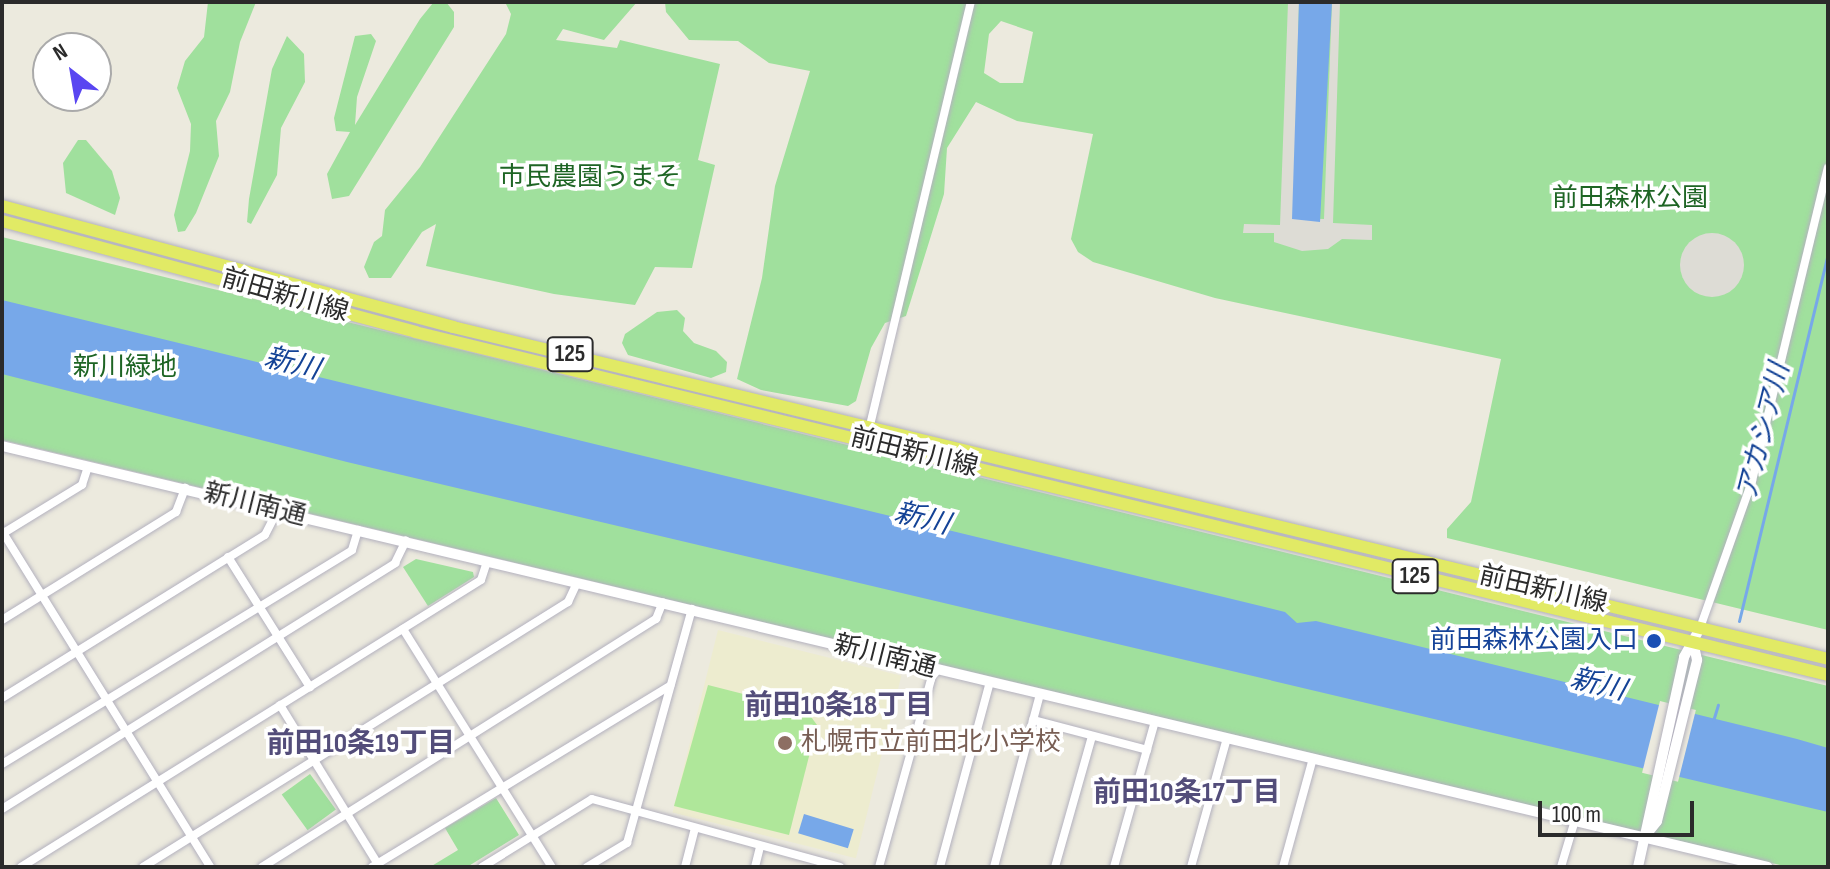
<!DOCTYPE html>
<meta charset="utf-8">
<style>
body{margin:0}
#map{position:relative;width:1830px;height:869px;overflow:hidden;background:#eceade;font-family:"Sofia Sans Condensed","Noto Sans JP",sans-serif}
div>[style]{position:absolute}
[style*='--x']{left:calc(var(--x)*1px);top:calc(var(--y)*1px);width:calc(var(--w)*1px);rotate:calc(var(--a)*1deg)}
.education>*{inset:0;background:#edeccf;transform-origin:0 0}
.green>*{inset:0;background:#a0e09d;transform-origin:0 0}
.pitch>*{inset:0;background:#afe79a}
.plaza>*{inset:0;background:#dddcd5}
.round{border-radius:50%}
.water>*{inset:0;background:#77a8e9;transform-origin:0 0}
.pier>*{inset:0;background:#eceade;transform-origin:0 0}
.stream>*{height:3px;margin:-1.5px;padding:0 1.5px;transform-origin:1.5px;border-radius:1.5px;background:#77a8e9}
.roads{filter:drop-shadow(0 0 2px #b3b1be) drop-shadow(0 0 2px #b3b1be)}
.minor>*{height:8px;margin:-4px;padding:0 4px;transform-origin:4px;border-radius:4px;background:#fff}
.tertiary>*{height:10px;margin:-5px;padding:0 5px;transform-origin:5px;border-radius:5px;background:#fff}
.primary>*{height:12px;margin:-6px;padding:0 6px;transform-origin:6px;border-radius:6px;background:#e1ea65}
.dots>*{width:22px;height:22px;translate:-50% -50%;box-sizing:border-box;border:4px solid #fff;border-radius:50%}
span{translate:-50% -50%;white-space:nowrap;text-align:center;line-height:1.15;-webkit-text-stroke:7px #fff;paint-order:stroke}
.shield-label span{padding:2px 6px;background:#fff;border:2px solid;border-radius:6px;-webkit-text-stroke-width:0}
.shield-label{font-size:24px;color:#2b2b2b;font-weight:700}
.park-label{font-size:26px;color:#1e6524}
.street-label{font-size:26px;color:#2b2b2b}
.transit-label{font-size:26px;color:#164399}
.right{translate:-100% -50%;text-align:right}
.education-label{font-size:26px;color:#785e54}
.left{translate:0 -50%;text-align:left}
.water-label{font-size:28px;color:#144396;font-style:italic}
.neighbourhood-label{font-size:28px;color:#534d7a;font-weight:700}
.frame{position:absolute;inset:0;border:4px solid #2b2b2b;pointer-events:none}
.north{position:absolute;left:32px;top:32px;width:80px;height:80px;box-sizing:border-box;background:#fff;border:2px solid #aaa;border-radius:50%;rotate:329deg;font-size:22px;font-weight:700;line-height:32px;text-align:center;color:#2b2b2b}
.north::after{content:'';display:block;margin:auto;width:28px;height:36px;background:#5946f1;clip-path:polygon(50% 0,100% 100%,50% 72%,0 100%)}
.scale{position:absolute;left:1538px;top:801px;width:156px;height:36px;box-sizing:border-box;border:4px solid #2b2b2b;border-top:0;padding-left:10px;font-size:24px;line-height:28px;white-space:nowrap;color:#2b2b2b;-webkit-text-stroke:6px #fff;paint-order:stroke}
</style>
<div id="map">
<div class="education">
<div style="left:718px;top:630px;width:189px;height:188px;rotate:14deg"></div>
</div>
<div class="green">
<div style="clip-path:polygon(208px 2px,256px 2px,240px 42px,230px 92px,216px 121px,219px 156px,196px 213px,185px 231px,178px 232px,174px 215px,190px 151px,191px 124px,177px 88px,185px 61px,204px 37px)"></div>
<div style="clip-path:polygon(446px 2px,454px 12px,454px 27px,349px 196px,332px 199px,327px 174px,350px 132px,336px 131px,334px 118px,355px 36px,371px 34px,376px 41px,357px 97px,355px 125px,420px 19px,433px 3px)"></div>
<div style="clip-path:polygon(505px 2px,637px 2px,604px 40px,563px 29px,556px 40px,617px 48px,620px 40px,720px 64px,698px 160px,715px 165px,692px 268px,655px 267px,635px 305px,554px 294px,426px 266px,436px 224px,422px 232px,391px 278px,369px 278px,364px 267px,374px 242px,382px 236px,385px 210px,420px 167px,506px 34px,511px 14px)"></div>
<div style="clip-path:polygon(evenodd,665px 2px,1828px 2px,1828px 630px,1447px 538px,1447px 529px,1471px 502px,1501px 359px,1215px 298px,1093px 262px,1078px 252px,1071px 239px,1093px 134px,1017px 121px,976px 102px,947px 148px,944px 194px,906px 316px,885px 323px,871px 348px,856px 401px,848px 406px,761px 390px,737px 379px,762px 278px,775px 186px,810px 71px,769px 63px,738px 41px,689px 40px,666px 12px,665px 2px,1001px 21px,1033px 32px,1023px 83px,1000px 83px,984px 73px,989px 34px,1001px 21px)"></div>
<div style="clip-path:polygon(287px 36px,304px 54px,305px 82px,281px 128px,277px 175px,251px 224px,247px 222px,249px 199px,272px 69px)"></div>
<div style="clip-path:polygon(78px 140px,86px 140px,112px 171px,120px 198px,115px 215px,66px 193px,63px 163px)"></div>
<div style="clip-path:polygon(2px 237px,1828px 686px,1828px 867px,1788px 867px,2px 440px)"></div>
<div style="clip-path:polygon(677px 310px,685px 318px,683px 331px,694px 343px,716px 351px,727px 362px,726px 372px,711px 378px,628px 355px,622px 343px,625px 334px,657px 312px)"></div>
<div style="clip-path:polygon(416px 559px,473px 572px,474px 577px,428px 606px,403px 567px)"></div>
<div style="left:310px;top:774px;width:44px;height:35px;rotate:54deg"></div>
<div style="clip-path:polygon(496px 798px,519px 835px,467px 867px,430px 867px,458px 850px,445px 828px)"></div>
</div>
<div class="pitch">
<div style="clip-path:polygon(708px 685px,806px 710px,817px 725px,789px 835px,674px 806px)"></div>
</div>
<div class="plaza">
<div style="clip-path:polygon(1288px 2px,1299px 2px,1293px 218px,1324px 219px,1332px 2px,1340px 2px,1333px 223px,1372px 225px,1372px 240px,1342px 239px,1328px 249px,1302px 251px,1274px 242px,1274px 233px,1243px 233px,1244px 224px,1280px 225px)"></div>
<div class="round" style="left:1680px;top:233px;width:64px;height:64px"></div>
</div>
<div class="water">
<div style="clip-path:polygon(1299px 2px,1332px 2px,1320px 222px,1292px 219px)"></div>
<div style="clip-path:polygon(2px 300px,1285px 612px,1297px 623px,1316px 621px,1797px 739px,1828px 748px,1828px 812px,347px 462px,2px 374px)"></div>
<div style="left:804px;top:814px;width:52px;height:20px;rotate:17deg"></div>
</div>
<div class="pier">
<div style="left:1660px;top:701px;width:37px;height:74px;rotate:14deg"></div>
</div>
<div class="stream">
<div style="--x:1739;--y:621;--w:380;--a:-76.4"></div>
<div style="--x:1713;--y:721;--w:17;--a:-73"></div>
</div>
<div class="roads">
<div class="minor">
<div style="--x:866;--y:442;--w:452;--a:-76.6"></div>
<div style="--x:2;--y:531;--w:395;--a:58.2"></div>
<div style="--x:2;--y:534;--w:94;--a:-31.5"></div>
<div style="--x:82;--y:485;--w:19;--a:-72"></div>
<div style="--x:228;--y:557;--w:154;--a:57.8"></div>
<div style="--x:2;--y:620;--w:205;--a:-31.8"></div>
<div style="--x:176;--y:512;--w:26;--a:-69"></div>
<div style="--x:1700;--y:628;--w:156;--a:-70.5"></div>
<div style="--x:1752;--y:481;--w:322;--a:-76.4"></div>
<div style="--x:403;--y:629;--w:281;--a:58"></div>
<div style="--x:2;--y:698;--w:309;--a:-31.8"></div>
<div style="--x:265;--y:535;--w:27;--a:-63"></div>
<div style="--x:280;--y:705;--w:189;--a:58.4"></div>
<div style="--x:1033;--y:720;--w:118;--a:14.7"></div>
<div style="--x:2;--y:764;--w:410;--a:-31.4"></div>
<div style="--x:352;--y:550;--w:21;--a:-73"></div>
<div style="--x:2;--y:809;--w:464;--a:-32"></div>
<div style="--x:395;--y:563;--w:25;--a:-64"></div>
<div style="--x:21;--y:867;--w:542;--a:-31.96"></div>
<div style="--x:481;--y:580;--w:19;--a:-72"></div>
<div style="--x:143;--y:867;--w:501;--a:-31.94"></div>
<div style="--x:568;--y:602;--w:21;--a:-65"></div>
<div style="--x:262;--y:867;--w:466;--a:-32.2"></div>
<div style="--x:656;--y:619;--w:18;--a:-68"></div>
<div style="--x:372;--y:867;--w:349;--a:-31.3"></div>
<div style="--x:482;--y:867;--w:129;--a:-31.7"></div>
<div style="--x:592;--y:799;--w:257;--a:15.3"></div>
<div style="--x:587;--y:867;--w:47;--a:-31"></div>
<div style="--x:627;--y:843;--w:243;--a:-74.5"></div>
<div style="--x:685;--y:867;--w:40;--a:-75.6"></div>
<div style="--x:755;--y:867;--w:21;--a:-76"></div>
<div style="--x:879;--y:867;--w:205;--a:-74.5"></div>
<div style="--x:940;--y:867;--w:192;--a:-74.9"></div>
<div style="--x:994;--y:867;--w:179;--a:-75.1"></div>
<div style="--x:1055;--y:867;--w:136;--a:-74.2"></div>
<div style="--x:1114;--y:867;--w:152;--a:-74.3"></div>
<div style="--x:1191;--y:867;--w:134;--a:-74.4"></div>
<div style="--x:1283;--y:867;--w:113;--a:-74.6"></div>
<div style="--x:1561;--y:867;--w:49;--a:-73.4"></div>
</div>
<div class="tertiary">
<div style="--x:2;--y:446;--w:1815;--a:13.41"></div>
<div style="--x:1645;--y:836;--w:19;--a:-51"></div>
<div style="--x:1657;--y:821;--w:166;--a:-76"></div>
<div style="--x:1697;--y:660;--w:14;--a:-102"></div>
<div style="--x:1638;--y:867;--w:215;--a:-77.6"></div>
<div style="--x:1684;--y:657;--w:33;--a:-61"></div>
</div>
<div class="primary">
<div style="--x:2;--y:206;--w:467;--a:15"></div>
<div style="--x:453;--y:327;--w:1415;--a:13.57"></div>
<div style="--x:2;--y:221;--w:428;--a:15"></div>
<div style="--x:415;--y:332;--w:1454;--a:13.64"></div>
</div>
</div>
<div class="dots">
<div style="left:1654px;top:641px;background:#1a4fb4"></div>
<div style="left:785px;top:743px;background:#8d6e63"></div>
</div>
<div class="shield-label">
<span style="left:570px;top:354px">125</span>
<span style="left:1415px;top:576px">125</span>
</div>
<div class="park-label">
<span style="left:590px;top:178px">市民農園うまそ</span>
<span style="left:1630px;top:199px">前田森林公園</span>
<span style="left:125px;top:368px">新川緑地</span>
</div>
<div class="street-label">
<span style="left:285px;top:296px;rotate:16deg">前田新川線</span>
<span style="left:914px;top:453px;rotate:14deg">前田新川線</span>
<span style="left:255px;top:505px;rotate:14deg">新川南通</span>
<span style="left:1543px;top:590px;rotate:13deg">前田新川線</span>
<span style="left:885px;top:657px;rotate:14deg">新川南通</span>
</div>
<div class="transit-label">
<span class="right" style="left:1638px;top:641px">前田森林公園入口</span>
</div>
<div class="education-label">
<span class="left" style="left:801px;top:743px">札幌市立前田北小学校</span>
</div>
<div class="water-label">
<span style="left:292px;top:364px;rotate:14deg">新川</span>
<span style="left:1764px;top:432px;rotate:-76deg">アカシア川</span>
<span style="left:922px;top:519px;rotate:14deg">新川</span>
<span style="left:1598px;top:685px;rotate:14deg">新川</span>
</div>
<div class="neighbourhood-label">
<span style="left:839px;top:706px">前田10条18丁目</span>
<span style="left:361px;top:744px">前田10条19丁目</span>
<span style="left:1187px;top:793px">前田10条17丁目</span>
</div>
<div class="frame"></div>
<div class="north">N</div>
<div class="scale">100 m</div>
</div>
